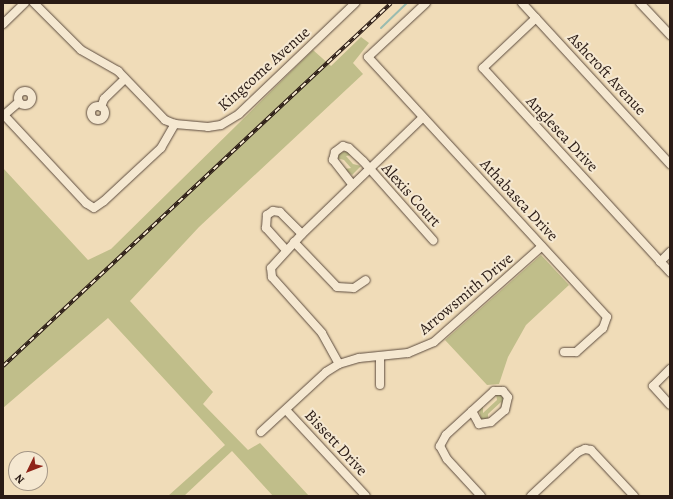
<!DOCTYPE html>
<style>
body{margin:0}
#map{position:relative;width:673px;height:499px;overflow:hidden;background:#f0dcb8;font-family:Alegreya,serif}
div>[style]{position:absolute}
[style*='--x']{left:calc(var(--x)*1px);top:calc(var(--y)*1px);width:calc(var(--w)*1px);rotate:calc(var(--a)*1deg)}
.green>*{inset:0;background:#c0be8a}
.stream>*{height:2px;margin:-1px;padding:0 1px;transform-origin:1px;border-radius:1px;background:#9abcb0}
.roads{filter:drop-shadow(0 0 1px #5c4b3e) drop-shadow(0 0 1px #5c4b3e)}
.minor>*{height:8px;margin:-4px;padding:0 4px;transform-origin:4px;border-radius:4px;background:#f5e8d1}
.minor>.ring{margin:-4px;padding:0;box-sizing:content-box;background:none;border:8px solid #f5e8d1;border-radius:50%}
.rail>*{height:3.5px;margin-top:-1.75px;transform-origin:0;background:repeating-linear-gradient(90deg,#f5e8d1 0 6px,#2a1b15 0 12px);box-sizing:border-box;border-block:1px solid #2a1b15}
span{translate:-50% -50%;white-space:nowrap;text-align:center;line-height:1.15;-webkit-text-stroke:4px #f5e8d1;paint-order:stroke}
.street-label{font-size:16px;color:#2a1b15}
.frame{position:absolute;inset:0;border:4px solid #2a1b15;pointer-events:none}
.north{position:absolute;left:8px;top:451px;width:40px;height:40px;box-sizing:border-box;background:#f5e8d1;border:1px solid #a49686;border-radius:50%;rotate:227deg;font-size:11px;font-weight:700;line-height:16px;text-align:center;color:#2a1b15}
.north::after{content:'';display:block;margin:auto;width:14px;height:18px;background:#8f2418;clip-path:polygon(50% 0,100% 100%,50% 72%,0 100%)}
</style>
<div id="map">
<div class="green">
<div style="clip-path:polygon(361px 37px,369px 43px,353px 63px,363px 74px,199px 227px,130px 301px,213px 392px,203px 404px,248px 450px,260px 443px,309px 496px,273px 496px,232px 451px,184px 496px,168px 496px,225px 445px,108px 318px,3px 408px,3px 168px,88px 260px,111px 249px,313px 50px,331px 66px)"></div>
<div style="clip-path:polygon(348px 151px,352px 155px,346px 156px,353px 164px,361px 166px,352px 175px,345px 169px,351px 168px,344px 160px,337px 158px,339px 153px)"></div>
<div style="clip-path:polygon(541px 255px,569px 285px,526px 325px,508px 357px,499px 384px,487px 385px,445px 340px)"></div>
<div style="clip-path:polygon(496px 394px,505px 396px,502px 409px,501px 402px,488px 414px,488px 421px,481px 420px,479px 409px,483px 406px,483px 413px,497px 400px)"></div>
</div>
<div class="stream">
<div style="--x:381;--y:28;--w:36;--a:-44"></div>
</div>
<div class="roads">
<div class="minor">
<div style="--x:34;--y:3;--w:66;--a:45"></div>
<div style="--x:81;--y:50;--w:43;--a:29.6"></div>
<div style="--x:118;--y:71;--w:68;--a:46.2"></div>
<div style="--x:165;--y:120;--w:11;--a:22"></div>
<div style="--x:175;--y:124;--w:33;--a:5"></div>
<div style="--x:208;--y:127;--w:13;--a:-9"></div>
<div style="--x:221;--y:125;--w:21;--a:-31"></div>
<div style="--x:239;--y:114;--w:161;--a:-43.7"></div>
<div style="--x:426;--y:3;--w:79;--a:137"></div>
<div style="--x:368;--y:57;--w:353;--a:47.4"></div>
<div style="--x:607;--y:317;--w:12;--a:110"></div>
<div style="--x:603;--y:328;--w:36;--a:138"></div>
<div style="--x:576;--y:352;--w:12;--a:180"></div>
<div style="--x:522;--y:3;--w:219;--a:47.4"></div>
<div style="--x:640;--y:3;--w:44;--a:46.8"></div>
<div style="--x:536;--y:18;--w:73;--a:136.7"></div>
<div style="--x:483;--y:68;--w:277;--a:47.5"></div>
<div style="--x:3;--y:24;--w:30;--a:-44"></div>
<div class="ring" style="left:18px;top:91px;width:6px;height:6px"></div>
<div class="ring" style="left:91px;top:106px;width:6px;height:6px"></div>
<div style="--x:101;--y:107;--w:9;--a:-69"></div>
<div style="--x:104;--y:99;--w:29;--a:-44"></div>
<div style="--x:3;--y:114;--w:122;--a:47"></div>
<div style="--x:86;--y:203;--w:9;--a:32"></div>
<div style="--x:94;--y:208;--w:12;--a:-35"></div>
<div style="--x:104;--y:201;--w:78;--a:-42.9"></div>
<div style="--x:161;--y:148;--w:28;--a:-60"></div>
<div style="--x:4;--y:115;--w:20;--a:-41"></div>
<div style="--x:352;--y:184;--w:31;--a:-128"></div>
<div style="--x:333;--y:160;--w:8;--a:-76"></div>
<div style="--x:335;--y:152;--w:10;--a:-37"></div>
<div style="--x:343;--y:146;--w:6;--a:18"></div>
<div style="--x:349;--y:148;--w:19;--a:43"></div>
<div style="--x:363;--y:161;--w:106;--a:48.5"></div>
<div style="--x:294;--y:242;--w:62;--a:46.3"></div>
<div style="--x:337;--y:287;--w:17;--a:3"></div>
<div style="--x:354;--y:288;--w:14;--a:-34"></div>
<div style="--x:286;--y:250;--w:30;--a:-132"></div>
<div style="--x:266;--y:228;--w:13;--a:-86"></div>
<div style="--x:267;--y:215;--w:7;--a:-34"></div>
<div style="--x:273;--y:211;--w:7;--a:8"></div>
<div style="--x:280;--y:212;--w:31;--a:45"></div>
<div style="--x:660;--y:262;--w:14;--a:-45"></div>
<div style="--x:380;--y:357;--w:28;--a:90"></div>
<div style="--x:339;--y:364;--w:35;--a:-119"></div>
<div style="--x:322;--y:333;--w:75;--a:-131.8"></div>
<div style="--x:272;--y:277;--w:9;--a:-96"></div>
<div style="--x:271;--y:268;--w:46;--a:-47.6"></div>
<div style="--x:302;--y:234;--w:168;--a:-44"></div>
<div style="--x:670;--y:369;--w:24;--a:135"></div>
<div style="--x:653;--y:386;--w:25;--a:48"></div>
<div style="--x:286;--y:410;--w:117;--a:47.1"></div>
<div style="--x:472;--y:411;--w:15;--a:62"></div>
<div style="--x:479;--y:424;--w:12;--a:-9"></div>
<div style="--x:491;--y:422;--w:18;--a:-41"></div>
<div style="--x:505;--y:410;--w:13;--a:-77"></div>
<div style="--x:508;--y:397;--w:8;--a:-130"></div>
<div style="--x:503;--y:391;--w:9;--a:180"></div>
<div style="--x:494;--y:391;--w:65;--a:137.5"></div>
<div style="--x:446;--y:435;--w:13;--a:119"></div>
<div style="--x:440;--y:446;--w:15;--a:62"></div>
<div style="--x:447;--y:459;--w:50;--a:47.4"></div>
<div style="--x:261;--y:432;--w:88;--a:-42.7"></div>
<div style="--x:326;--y:372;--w:15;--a:-32"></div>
<div style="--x:339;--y:364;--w:21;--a:-17"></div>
<div style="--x:359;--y:358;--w:49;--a:-5.8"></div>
<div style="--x:408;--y:353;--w:28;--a:-23"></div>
<div style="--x:434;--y:342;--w:144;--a:-41.6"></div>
<div style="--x:531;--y:496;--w:64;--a:-43.1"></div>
<div style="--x:578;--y:452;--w:8;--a:-23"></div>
<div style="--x:585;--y:449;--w:6;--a:9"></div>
<div style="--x:591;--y:450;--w:63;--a:46.9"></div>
</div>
</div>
<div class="rail">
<div style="--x:3;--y:366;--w:531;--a:-43.09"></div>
</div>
<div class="street-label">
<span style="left:264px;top:69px;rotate:-42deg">Kingcome Avenue</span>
<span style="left:607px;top:74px;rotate:47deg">Ashcroft Avenue</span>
<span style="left:562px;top:134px;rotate:47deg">Anglesea Drive</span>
<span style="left:411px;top:195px;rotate:48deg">Alexis Court</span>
<span style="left:519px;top:200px;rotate:47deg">Athabasca Drive</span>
<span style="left:466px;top:294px;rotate:-40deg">Arrowsmith Drive</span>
<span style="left:336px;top:443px;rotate:47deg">Bissett Drive</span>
</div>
<div class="frame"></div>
<div class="north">N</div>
</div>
